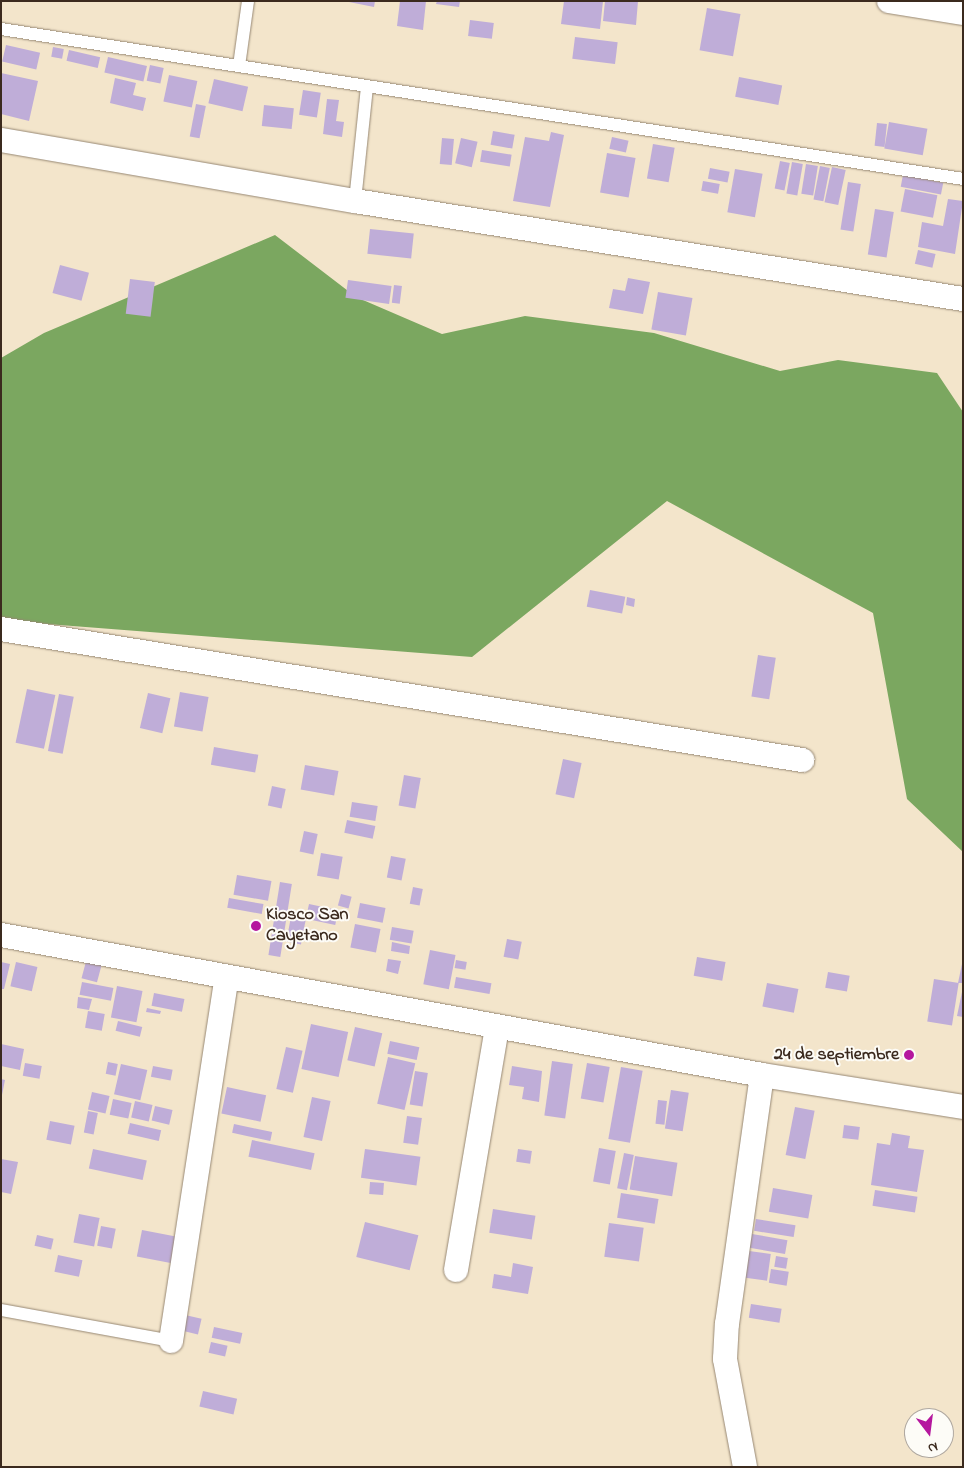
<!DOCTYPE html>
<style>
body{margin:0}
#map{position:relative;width:964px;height:1468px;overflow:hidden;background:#f3e5cb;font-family:"Indie Flower",sans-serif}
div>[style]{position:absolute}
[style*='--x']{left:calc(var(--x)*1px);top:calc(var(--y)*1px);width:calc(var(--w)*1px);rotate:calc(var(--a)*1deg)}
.forest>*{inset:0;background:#7ba760}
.building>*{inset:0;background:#bfadd8;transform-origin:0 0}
.roads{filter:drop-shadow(0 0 1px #978874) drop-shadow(0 0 1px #978874)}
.lane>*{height:12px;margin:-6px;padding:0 6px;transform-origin:6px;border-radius:6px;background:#fff}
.street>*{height:24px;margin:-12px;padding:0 12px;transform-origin:12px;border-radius:12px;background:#fff}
.dots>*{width:14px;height:14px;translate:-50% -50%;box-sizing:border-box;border:2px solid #fdfcf7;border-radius:50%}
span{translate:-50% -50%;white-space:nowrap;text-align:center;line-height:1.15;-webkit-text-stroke:4px #fdfcf7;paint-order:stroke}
.poi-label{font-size:18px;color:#3b2a1e;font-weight:700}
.left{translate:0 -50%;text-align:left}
.right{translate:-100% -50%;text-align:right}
.frame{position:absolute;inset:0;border:2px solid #3b2a1e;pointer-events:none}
.north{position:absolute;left:904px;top:1408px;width:50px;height:50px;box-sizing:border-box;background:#fdfcf7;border:1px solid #afa8a0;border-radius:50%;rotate:165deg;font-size:14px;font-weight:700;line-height:20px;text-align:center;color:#3b2a1e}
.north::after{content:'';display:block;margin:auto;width:18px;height:22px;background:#b5179e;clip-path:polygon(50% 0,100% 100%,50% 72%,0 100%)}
</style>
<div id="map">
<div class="forest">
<div style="clip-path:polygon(275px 235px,356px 297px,442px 334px,525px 316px,654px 333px,780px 371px,838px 360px,937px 373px,963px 412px,963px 852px,907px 799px,873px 613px,667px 501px,472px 657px,34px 623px,1px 617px,1px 358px,44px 333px)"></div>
</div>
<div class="building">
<div style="clip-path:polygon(344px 1px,375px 1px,374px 7px)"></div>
<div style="clip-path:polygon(400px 1px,426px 1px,423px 30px,397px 26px)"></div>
<div style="clip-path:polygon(437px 1px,460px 1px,459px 7px,436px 4px)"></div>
<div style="clip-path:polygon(564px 1px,603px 1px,600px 29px,561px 24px)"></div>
<div style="clip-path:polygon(605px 1px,638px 1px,636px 25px,603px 21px)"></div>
<div style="left:707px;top:8px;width:34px;height:43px;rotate:10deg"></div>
<div style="left:470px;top:20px;width:24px;height:16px;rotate:7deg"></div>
<div style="left:575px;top:37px;width:43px;height:22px;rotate:7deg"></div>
<div style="left:6px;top:45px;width:35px;height:17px;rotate:13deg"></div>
<div style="left:53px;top:47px;width:11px;height:10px;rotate:10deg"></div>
<div style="left:69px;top:50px;width:32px;height:11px;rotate:13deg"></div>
<div style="left:108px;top:57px;width:40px;height:16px;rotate:13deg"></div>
<div style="left:150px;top:65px;width:14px;height:16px;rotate:12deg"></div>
<div style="clip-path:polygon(1px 73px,38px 81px,29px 121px,1px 114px)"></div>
<div style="left:169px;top:75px;width:29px;height:27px;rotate:12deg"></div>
<div style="left:739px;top:77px;width:44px;height:20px;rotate:11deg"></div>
<div style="clip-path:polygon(115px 78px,136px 83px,133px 95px,146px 98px,143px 111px,110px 103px)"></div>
<div style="left:214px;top:79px;width:35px;height:25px;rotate:13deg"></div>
<div style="left:303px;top:90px;width:18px;height:25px;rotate:9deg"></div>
<div style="clip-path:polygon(327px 99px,339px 100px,336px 121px,344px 122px,342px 137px,323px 134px)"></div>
<div style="left:196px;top:104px;width:10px;height:33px;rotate:11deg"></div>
<div style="left:264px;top:105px;width:30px;height:21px;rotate:6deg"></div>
<div style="left:889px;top:122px;width:39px;height:27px;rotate:10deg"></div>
<div style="left:877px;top:123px;width:10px;height:23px;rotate:6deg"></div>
<div style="left:493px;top:131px;width:22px;height:14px;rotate:10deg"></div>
<div style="clip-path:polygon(551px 132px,564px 135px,550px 207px,513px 201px,525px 137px,549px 141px)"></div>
<div style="left:612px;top:137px;width:17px;height:12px;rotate:13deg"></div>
<div style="left:442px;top:138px;width:12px;height:26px;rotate:5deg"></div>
<div style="left:461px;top:138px;width:17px;height:26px;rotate:13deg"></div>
<div style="left:653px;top:144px;width:22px;height:35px;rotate:10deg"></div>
<div style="left:482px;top:150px;width:30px;height:12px;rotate:9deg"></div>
<div style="left:607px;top:153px;width:29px;height:40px;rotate:10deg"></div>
<div style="left:780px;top:161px;width:10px;height:28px;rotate:11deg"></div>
<div style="left:792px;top:162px;width:11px;height:32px;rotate:10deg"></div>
<div style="left:806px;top:164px;width:12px;height:30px;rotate:9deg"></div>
<div style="left:820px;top:166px;width:10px;height:34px;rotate:11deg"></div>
<div style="left:832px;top:167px;width:14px;height:36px;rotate:12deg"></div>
<div style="left:710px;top:168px;width:20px;height:11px;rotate:11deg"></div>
<div style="left:735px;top:169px;width:28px;height:44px;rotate:10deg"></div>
<div style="left:903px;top:175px;width:41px;height:12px;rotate:11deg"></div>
<div style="left:703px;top:181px;width:17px;height:10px;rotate:10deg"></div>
<div style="left:848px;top:182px;width:13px;height:48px;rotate:9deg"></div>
<div style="left:905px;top:189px;width:33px;height:23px;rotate:11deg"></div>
<div style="clip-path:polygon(948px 199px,963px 201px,955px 254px,918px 247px,922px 222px,943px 226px)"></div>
<div style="left:875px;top:209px;width:19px;height:46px;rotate:9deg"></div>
<div style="left:370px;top:229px;width:44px;height:25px;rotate:6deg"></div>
<div style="left:918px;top:250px;width:18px;height:14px;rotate:13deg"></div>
<div style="left:60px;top:265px;width:30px;height:29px;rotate:15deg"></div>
<div style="clip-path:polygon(628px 278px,650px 282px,643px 314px,609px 308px,613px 289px,625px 291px)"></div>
<div style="left:130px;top:279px;width:25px;height:35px;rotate:7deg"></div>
<div style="left:348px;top:280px;width:44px;height:18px;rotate:8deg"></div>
<div style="left:394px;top:285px;width:8px;height:18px;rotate:7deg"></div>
<div style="left:658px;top:292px;width:35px;height:38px;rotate:10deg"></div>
<div style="left:590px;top:590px;width:36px;height:17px;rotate:11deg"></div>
<div style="clip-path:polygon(627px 597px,635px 599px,634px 607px,626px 605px)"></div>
<div style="left:758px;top:655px;width:18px;height:42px;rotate:9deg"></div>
<div style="left:27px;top:689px;width:29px;height:55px;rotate:12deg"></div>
<div style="left:180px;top:692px;width:29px;height:35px;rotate:10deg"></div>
<div style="left:148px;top:693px;width:23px;height:36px;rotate:13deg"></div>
<div style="left:59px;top:694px;width:15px;height:58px;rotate:11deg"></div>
<div style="left:214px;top:747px;width:45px;height:18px;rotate:10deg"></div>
<div style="left:563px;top:759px;width:19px;height:36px;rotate:12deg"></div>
<div style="left:305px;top:765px;width:34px;height:25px;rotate:10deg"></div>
<div style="left:404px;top:775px;width:17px;height:31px;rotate:10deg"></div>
<div style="left:272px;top:786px;width:14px;height:20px;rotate:12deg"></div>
<div style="left:352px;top:802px;width:26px;height:15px;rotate:9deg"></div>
<div style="left:347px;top:820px;width:29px;height:13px;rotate:12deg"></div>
<div style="left:304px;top:831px;width:14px;height:21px;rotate:12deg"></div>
<div style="left:321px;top:853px;width:22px;height:23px;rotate:10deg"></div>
<div style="left:391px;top:856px;width:15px;height:22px;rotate:11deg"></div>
<div style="left:237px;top:875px;width:35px;height:20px;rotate:10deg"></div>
<div style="left:280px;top:882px;width:12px;height:74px;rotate:9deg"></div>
<div style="left:413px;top:887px;width:10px;height:17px;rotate:11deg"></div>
<div style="left:341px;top:894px;width:11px;height:12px;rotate:15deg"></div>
<div style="left:229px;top:898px;width:35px;height:10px;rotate:10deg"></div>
<div style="left:360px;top:903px;width:26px;height:15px;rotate:11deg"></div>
<div style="left:309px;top:904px;width:30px;height:15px;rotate:12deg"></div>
<div style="left:291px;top:917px;width:15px;height:25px;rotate:11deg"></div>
<div style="left:355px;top:924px;width:26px;height:24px;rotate:11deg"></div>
<div style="left:392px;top:927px;width:22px;height:13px;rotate:10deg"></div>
<div style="left:507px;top:939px;width:15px;height:18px;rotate:11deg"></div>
<div style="clip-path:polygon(392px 942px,410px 946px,409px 954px,391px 951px)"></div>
<div style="left:430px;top:950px;width:26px;height:35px;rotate:11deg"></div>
<div style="left:88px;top:954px;width:16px;height:25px;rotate:15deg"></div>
<div style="left:697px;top:957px;width:29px;height:19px;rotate:10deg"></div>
<div style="clip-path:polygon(388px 959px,401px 961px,398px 974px,386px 971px)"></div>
<div style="left:456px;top:960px;width:11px;height:8px;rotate:10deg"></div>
<div style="clip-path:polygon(1px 962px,10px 964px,4px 989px,1px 989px)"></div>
<div style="left:16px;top:962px;width:22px;height:25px;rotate:13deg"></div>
<div style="clip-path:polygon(962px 964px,963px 964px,963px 983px,958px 983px)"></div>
<div style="left:828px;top:972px;width:22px;height:16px;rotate:10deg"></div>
<div style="left:456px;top:977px;width:36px;height:11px;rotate:10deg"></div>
<div style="left:934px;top:979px;width:25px;height:43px;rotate:9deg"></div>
<div style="left:82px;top:982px;width:32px;height:13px;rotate:11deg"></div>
<div style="left:767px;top:983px;width:32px;height:24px;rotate:11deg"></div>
<div style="left:117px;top:986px;width:26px;height:32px;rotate:11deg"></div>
<div style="clip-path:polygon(962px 992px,963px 992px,963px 1017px,957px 1016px)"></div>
<div style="left:154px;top:993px;width:31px;height:13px;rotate:11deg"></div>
<div style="clip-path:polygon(78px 997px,92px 999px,89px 1010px,77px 1008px)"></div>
<div style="clip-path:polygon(147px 1008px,161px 1011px,160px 1014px,146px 1012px)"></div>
<div style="left:88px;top:1011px;width:17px;height:17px;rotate:10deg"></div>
<div style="left:118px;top:1021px;width:25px;height:10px;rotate:14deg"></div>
<div style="left:311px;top:1024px;width:38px;height:46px;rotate:12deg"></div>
<div style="left:355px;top:1027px;width:28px;height:34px;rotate:13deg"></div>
<div style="left:390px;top:1041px;width:30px;height:13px;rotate:12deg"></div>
<div style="clip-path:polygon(1px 1044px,24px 1049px,20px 1070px,1px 1066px)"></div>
<div style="left:286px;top:1047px;width:17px;height:43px;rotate:13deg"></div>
<div style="left:388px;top:1057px;width:28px;height:48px;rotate:13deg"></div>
<div style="left:552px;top:1061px;width:21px;height:55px;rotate:8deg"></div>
<div style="left:108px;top:1062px;width:10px;height:12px;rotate:11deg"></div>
<div style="left:25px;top:1063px;width:17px;height:13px;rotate:10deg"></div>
<div style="left:587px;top:1063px;width:23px;height:36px;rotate:10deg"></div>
<div style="left:121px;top:1064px;width:27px;height:31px;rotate:13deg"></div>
<div style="left:153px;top:1066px;width:20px;height:11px;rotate:11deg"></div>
<div style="clip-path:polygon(512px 1066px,542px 1071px,539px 1102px,522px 1099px,524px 1087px,509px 1085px)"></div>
<div style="left:621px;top:1067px;width:22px;height:73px;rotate:10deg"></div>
<div style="left:415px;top:1071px;width:13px;height:34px;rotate:9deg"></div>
<div style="clip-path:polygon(1px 1079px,5px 1080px,2px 1095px,1px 1095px)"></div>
<div style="left:227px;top:1087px;width:40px;height:27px;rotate:12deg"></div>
<div style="left:671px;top:1090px;width:18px;height:39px;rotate:9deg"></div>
<div style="left:92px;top:1092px;width:18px;height:18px;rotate:13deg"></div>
<div style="left:312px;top:1097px;width:19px;height:41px;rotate:12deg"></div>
<div style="left:113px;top:1099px;width:19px;height:16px;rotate:12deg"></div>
<div style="left:658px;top:1100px;width:9px;height:24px;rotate:6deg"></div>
<div style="left:135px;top:1101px;width:18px;height:17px;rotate:13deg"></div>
<div style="left:155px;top:1106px;width:18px;height:15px;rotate:13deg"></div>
<div style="left:795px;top:1107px;width:20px;height:49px;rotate:11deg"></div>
<div style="left:88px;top:1111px;width:10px;height:22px;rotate:11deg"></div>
<div style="left:407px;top:1116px;width:15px;height:27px;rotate:8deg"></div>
<div style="left:50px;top:1121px;width:25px;height:19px;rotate:11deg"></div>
<div style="left:130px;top:1123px;width:32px;height:11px;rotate:13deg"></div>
<div style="left:234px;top:1124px;width:39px;height:9px;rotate:12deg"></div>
<div style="left:844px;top:1125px;width:16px;height:13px;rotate:7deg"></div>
<div style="clip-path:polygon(892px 1133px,910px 1136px,908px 1148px,924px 1150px,917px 1192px,871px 1185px,877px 1143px,890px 1145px)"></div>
<div style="left:252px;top:1140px;width:64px;height:17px;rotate:12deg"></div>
<div style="left:599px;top:1148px;width:17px;height:34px;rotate:10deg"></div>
<div style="left:93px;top:1149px;width:55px;height:20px;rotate:12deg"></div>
<div style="left:365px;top:1149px;width:56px;height:29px;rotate:8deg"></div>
<div style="left:518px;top:1149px;width:14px;height:13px;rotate:8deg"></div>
<div style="left:624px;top:1153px;width:10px;height:36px;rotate:11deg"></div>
<div style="left:635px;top:1156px;width:43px;height:34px;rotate:9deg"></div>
<div style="clip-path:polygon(1px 1159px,18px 1162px,11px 1194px,1px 1192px)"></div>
<div style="left:370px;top:1182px;width:14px;height:12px;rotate:4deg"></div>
<div style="left:773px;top:1188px;width:40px;height:24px;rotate:10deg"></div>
<div style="left:875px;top:1190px;width:43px;height:16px;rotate:9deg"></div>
<div style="left:621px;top:1193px;width:38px;height:25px;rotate:9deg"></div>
<div style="left:493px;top:1209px;width:43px;height:24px;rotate:9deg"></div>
<div style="left:79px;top:1214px;width:21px;height:29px;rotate:11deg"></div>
<div style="left:756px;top:1219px;width:40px;height:12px;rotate:9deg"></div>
<div style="left:365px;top:1222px;width:55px;height:36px;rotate:14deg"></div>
<div style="left:609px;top:1223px;width:35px;height:34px;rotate:8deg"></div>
<div style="left:101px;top:1226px;width:15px;height:20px;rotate:11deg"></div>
<div style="left:142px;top:1230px;width:37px;height:27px;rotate:11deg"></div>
<div style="left:752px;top:1234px;width:36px;height:14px;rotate:10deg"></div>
<div style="left:37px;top:1235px;width:17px;height:11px;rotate:13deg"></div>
<div style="left:749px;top:1251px;width:22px;height:27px;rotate:8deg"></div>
<div style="left:58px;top:1255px;width:25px;height:17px;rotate:12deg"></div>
<div style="left:776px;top:1256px;width:12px;height:11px;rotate:9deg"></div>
<div style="clip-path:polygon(513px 1263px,533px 1267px,528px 1294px,492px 1288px,494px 1274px,511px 1277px)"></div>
<div style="left:771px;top:1269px;width:18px;height:14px;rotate:9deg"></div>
<div style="left:751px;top:1304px;width:31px;height:14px;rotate:9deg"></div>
<div style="left:185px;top:1315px;width:17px;height:16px;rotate:13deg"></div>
<div style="left:214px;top:1327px;width:29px;height:11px;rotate:12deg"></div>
<div style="left:211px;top:1342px;width:17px;height:11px;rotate:13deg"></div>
<div style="left:203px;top:1391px;width:35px;height:16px;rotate:13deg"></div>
</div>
<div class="roads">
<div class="lane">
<div style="--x:1;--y:29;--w:974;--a:8.86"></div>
<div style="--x:239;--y:66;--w:66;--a:-82.1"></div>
<div style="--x:355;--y:201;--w:115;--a:-84"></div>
<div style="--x:1;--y:1310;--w:173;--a:10.3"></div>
</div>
<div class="street">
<div style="--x:889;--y:1;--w:75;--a:9.2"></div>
<div style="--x:1;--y:140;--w:359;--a:9.8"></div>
<div style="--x:355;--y:201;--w:616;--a:9.16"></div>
<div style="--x:1;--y:629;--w:812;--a:9.29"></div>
<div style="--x:1;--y:935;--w:774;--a:10.42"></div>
<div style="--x:762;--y:1075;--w:204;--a:9"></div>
<div style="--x:456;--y:1270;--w:246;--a:-80.4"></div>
<div style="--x:171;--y:1341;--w:368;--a:-81.3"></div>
<div style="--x:745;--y:1467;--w:110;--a:-100.5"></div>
<div style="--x:725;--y:1359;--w:35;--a:-87"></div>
<div style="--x:727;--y:1324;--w:251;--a:-82"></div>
</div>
</div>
<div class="dots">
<div style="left:256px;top:926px;background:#b5179e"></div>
<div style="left:909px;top:1055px;background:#b5179e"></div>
</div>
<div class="poi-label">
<span class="left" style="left:266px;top:926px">Kiosco San<br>Cayetano</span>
<span class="right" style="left:899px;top:1055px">24 de septiembre</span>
</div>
<div class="frame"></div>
<div class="north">N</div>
</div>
